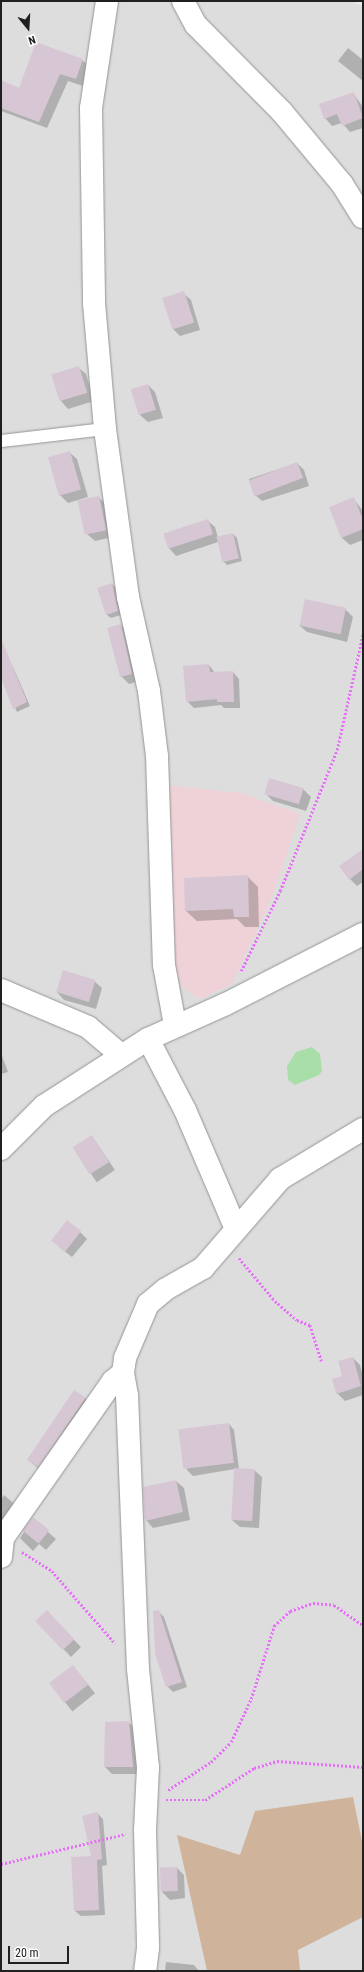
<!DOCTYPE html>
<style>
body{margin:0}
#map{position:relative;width:364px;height:1972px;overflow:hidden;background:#f0e6ec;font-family:"Roboto Condensed",sans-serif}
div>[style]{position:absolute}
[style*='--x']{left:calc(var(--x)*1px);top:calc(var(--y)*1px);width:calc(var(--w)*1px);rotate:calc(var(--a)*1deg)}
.residential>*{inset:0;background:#deddde}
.farmland>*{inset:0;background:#efd2d7}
.forest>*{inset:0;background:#cfb49b}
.water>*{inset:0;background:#a8dea7}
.shadow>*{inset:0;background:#0003;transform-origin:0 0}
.building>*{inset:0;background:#d7c7d4;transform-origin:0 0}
.path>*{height:2.5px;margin-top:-1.25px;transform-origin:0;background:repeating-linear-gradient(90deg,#e76ff9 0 2px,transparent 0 4px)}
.roads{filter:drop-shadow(0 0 1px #949494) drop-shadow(0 0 1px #949494)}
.service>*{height:12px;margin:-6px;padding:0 6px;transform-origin:6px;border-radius:6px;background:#fff}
.minor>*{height:22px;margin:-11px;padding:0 11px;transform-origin:11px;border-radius:11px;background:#fff}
span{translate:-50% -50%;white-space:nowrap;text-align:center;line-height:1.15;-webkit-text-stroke:3px #fff;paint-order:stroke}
.frame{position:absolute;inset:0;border:2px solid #202020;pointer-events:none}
.north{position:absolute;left:8px;top:8px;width:40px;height:40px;-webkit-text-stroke:3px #fff;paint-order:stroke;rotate:162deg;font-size:11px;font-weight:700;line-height:16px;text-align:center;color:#202020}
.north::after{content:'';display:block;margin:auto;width:14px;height:18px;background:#202020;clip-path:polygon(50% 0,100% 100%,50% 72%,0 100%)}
.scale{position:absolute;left:8px;top:1946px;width:61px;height:18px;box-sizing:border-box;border:2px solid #202020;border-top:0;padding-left:5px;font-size:12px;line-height:14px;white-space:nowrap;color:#202020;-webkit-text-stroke:3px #fff;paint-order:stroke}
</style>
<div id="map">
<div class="residential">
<div style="clip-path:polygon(1px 1px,350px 1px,363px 6px,363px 1971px,1px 1971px)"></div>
</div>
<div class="farmland">
<div style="clip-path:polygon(167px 785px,241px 793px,300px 814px,273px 894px,232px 984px,200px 999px,183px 988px,172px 965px)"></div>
</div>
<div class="forest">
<div style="clip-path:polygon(353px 1797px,363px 1846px,363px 1917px,298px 1950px,300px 1971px,207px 1971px,177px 1835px,240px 1855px,255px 1811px)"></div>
</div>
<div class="water">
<div style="clip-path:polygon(312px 1047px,320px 1054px,322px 1071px,319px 1075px,295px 1085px,288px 1080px,287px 1066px,296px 1052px)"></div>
</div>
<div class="shadow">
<div style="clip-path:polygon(348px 48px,363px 60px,363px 81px,338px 61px)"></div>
<div style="clip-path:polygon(82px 60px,90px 67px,83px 86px,68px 81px,47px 128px,1px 111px,1px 81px,20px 89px)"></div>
<div style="clip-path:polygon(353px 93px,363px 107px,363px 128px,350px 132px,342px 123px,332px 126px,325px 118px)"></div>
<div style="clip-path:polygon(183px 293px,191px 300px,200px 330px,180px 336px,173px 329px)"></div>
<div style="clip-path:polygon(78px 367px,86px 374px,94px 401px,68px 409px,61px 401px)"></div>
<div style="clip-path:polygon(148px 385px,155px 392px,163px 418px,148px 422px,140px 415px,133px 389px)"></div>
<div style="clip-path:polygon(69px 452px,77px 459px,88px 497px,68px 503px,60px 495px)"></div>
<div style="clip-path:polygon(297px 463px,304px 470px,309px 486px,262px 501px,254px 494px,249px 479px)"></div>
<div style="clip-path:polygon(98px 497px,106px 504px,113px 537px,95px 541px,87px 534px,79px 501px)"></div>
<div style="clip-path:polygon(353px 498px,363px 511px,363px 540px,350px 545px,342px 538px,330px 508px)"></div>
<div style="clip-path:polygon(207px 520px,215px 527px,218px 538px,233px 534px,237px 538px,242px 561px,227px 565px,223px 561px,218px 542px,176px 556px,169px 548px)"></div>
<div style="clip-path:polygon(112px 584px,115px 587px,121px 615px,111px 618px,107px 615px)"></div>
<div style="clip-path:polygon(345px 609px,353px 617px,347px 642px,307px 632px,299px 625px)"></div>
<div style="clip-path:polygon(121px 625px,128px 633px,139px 681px,129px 684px,121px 676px)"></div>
<div style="clip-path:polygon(209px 665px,215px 673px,233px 672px,239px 679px,240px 708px,224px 708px,221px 705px,194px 708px,187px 701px)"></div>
<div style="clip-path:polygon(13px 667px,30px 706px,17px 712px,1px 676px,1px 671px)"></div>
<div style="clip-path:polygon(303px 789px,311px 797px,306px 811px,273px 801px,265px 793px)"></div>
<div style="clip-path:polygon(363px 850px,363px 882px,357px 886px,350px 879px)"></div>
<div style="clip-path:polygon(247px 876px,258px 887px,259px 927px,245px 927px,237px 919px,197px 921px,186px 911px)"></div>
<div style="clip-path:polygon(94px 981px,102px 988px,96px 1009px,64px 1000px,57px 992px)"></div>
<div style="clip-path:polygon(1px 1053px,8px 1072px,1px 1074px)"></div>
<div style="left:92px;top:1136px;width:41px;height:22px;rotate:56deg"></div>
<div style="clip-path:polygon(80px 1232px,87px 1239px,72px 1257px,59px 1247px)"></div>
<div style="clip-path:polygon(353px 1358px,360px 1365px,363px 1376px,363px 1395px,345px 1401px,337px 1393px)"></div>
<div style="clip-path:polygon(85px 1398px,93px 1406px,45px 1474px,28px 1460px)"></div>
<div style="clip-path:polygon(229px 1424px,234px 1430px,239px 1469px,254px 1470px,262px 1477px,259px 1528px,240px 1527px,232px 1520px,235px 1469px,193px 1476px,187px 1470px,179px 1431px)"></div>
<div style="clip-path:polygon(176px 1481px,184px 1488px,190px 1520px,153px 1528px,146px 1520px)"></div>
<div style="clip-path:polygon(4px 1495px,20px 1509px,1px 1526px,1px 1500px)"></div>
<div style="clip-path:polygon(33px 1519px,56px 1539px,46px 1550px,39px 1544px,33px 1551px,20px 1538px)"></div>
<div style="clip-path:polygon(158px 1611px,164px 1617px,187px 1687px,173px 1692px,167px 1686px)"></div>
<div style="clip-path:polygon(54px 1619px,81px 1647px,71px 1657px,37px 1621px)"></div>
<div style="left:73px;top:1666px;width:35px;height:29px;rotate:51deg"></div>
<div style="clip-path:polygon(128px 1722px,136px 1729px,140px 1774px,112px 1774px,105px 1767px,106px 1723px)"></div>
<div style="clip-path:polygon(98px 1814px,103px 1819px,107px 1865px,102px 1866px,105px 1915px,81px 1916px,75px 1911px,92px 1857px)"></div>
<div style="clip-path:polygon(177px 1868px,184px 1875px,185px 1898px,170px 1900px,162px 1892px)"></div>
<div style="clip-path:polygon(166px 1962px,194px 1965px,199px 1971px,165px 1971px)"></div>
</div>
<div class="building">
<div style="clip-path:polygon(36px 42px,83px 59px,76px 79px,60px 74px,39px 122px,1px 108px,1px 80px,19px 88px)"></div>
<div style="clip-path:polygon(354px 92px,363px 118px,342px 126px,337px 114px,324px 119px,319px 104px)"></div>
<div style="left:184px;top:291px;width:33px;height:23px;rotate:72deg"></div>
<div style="left:79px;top:366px;width:28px;height:29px;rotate:73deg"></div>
<div style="left:148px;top:384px;width:27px;height:18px;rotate:73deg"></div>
<div style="left:70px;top:451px;width:40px;height:23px;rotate:74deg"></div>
<div style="left:297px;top:462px;width:17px;height:52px;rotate:69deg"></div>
<div style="left:99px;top:496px;width:35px;height:22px;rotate:78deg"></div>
<div style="clip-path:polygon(354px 497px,363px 520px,363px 529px,341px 538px,329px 507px)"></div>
<div style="left:208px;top:519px;width:16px;height:47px;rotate:72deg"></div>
<div style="left:233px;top:533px;width:26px;height:17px;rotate:77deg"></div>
<div style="clip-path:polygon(112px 583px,118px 611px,106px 615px,97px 588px)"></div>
<div style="left:305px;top:599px;width:42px;height:27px;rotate:12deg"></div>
<div style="clip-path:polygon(121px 624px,132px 674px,120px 677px,107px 628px)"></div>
<div style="clip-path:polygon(1px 638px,27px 702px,13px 709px,1px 678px)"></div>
<div style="clip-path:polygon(209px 664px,210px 672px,233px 671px,234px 702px,217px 702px,217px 699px,186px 702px,183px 666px)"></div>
<div style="left:269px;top:778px;width:36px;height:17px;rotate:16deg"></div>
<div style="clip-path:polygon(363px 849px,363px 869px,349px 880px,339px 866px)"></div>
<div style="clip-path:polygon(248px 875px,249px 917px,234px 917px,233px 909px,185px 911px,184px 878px)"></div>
<div style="left:63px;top:970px;width:34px;height:23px;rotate:17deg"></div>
<div style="left:92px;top:1135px;width:32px;height:23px;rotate:58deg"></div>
<div style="left:67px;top:1220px;width:18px;height:26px;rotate:38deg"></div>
<div style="clip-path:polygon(353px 1357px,361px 1386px,336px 1394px,332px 1379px,342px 1376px,338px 1361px)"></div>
<div style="left:74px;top:1390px;width:14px;height:84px;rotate:34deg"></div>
<div style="left:229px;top:1423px;width:40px;height:51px;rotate:83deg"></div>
<div style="left:234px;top:1468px;width:21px;height:52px;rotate:3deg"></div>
<div style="clip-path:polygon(176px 1480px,183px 1512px,145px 1521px,143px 1487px)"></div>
<div style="left:33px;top:1517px;width:21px;height:17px;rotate:39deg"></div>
<div style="left:47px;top:1610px;width:40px;height:16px;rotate:47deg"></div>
<div style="clip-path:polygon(159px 1610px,182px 1682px,166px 1687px,155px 1654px,153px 1611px)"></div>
<div style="left:73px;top:1665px;width:25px;height:30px;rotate:53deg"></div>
<div style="clip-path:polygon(129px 1721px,133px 1767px,104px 1767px,105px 1722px)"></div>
<div style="clip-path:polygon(98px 1812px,102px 1859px,97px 1860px,99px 1910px,74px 1911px,71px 1857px,91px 1856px,82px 1816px)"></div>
<div style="left:177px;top:1867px;width:24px;height:17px;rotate:88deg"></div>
</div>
<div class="path">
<div style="--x:241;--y:971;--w:89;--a:-64"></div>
<div style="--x:280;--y:891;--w:152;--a:-68"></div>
<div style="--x:337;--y:750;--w:119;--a:-77.4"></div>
<div style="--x:239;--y:1258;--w:56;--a:50.1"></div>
<div style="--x:275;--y:1301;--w:29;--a:41"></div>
<div style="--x:297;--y:1320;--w:14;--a:21"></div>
<div style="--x:310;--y:1325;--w:38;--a:72"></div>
<div style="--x:22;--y:1552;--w:36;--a:32"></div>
<div style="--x:52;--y:1571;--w:96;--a:48.8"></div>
<div style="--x:168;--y:1790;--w:51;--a:-33.1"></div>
<div style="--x:211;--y:1762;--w:28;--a:-45"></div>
<div style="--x:231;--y:1742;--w:47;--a:-65.1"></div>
<div style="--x:251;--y:1699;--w:77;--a:-72.5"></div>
<div style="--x:274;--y:1626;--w:22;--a:-43"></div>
<div style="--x:290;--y:1611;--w:24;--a:-19"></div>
<div style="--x:313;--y:1603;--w:21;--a:5"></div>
<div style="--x:334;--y:1605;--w:35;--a:35"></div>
<div style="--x:166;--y:1800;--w:39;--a:0"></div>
<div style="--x:205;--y:1800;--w:59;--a:-33.1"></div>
<div style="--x:254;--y:1768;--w:24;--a:-17"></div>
<div style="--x:277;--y:1761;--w:86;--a:4"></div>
<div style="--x:1;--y:1864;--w:128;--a:-13.6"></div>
</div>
<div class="roads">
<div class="service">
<div style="--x:1;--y:441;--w:105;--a:-6.6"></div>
</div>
<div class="minor">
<div style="--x:107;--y:1;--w:108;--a:98.5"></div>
<div style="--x:91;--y:108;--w:195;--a:89.1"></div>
<div style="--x:94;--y:303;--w:126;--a:85"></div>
<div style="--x:105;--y:429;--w:170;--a:82.2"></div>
<div style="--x:128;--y:597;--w:96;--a:77.4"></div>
<div style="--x:149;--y:691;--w:65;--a:83"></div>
<div style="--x:157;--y:756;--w:209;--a:88.1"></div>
<div style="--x:164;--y:965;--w:61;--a:79.6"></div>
<div style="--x:183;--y:1;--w:27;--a:62"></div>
<div style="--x:196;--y:25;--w:122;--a:45.3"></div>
<div style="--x:282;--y:112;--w:94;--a:50.2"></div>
<div style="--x:342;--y:184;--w:39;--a:58"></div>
<div style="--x:1;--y:990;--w:95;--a:23"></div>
<div style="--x:88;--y:1027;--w:43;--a:40.3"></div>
<div style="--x:148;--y:1039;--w:80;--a:62.5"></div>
<div style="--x:185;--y:1110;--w:129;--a:66.8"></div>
<div style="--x:1;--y:1149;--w:61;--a:-45"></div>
<div style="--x:44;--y:1106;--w:124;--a:-32.8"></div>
<div style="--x:148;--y:1039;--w:85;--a:-24.2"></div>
<div style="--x:226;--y:1004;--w:154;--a:-27.1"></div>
<div style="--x:123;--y:1373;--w:15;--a:-82"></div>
<div style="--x:125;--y:1358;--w:59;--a:-66.9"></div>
<div style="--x:148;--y:1304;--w:23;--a:-40"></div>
<div style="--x:166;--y:1289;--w:43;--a:-29.6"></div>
<div style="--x:203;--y:1268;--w:118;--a:-49.1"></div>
<div style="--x:280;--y:1179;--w:97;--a:-31.1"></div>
<div style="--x:1;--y:1557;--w:19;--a:-84"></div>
<div style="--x:3;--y:1538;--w:192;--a:-55"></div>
<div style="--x:113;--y:1381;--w:13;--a:-39"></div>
<div style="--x:123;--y:1373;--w:22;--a:80"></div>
<div style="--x:127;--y:1395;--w:274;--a:87.7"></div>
<div style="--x:138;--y:1669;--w:99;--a:84.2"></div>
<div style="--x:148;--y:1767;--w:63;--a:92.7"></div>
<div style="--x:145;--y:1830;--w:118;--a:88.5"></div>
<div style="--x:148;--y:1948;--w:23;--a:97"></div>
</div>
</div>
<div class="frame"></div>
<div class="north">N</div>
<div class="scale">20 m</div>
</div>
